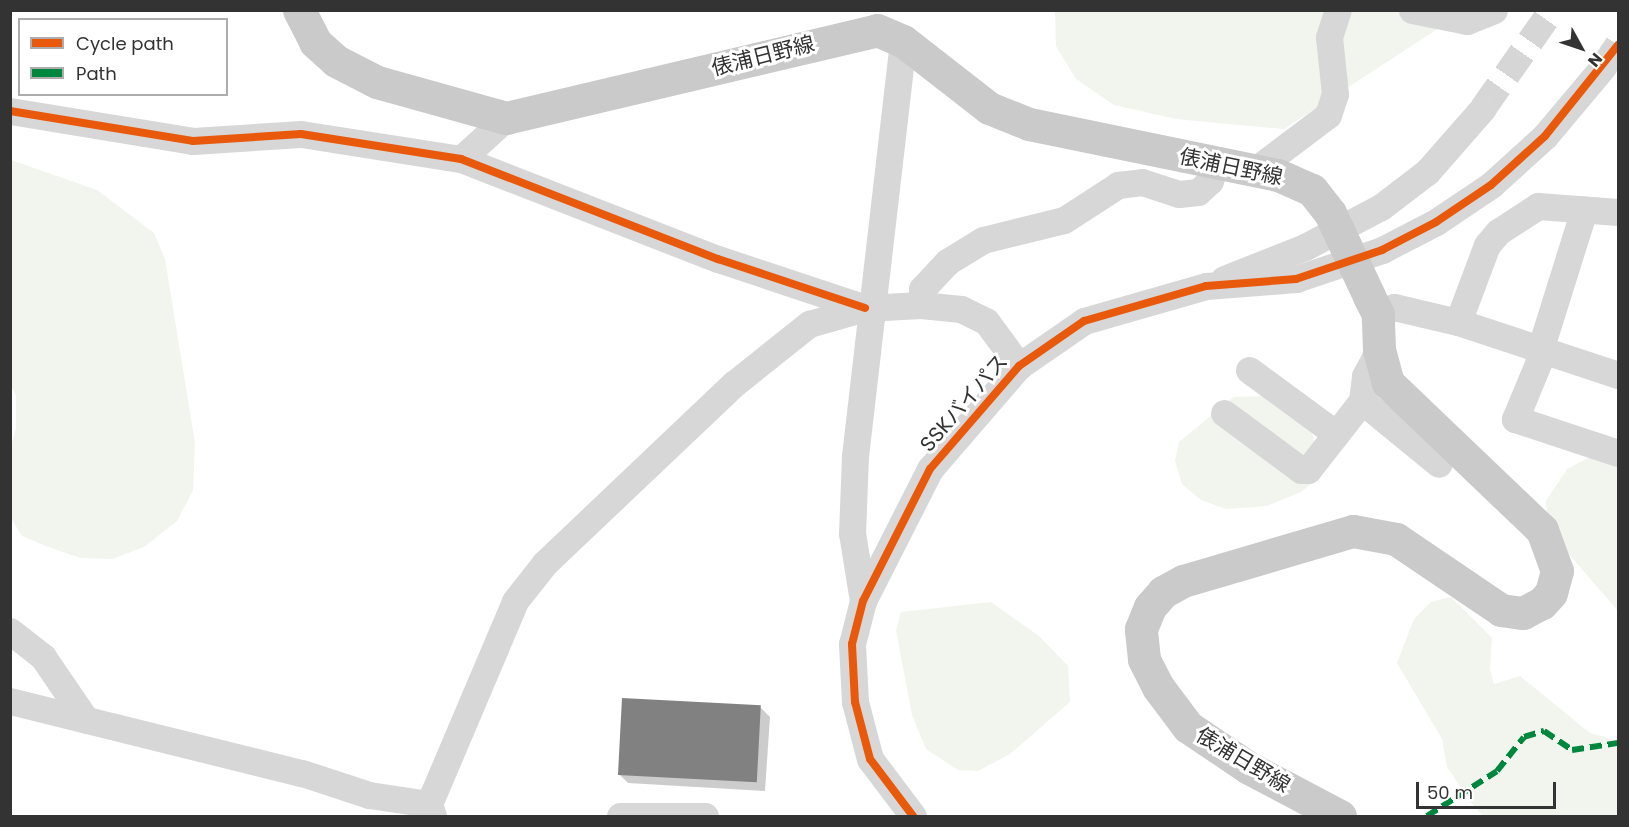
<!DOCTYPE html>
<meta charset="utf-8">
<style>
body{margin:0}
#map{position:relative;width:1629px;height:827px;overflow:hidden;background:#fff;font-family:Poppins,"Noto Sans JP",sans-serif}
div>[style]{position:absolute}
[style*='--x']{left:calc(var(--x)*1px);top:calc(var(--y)*1px);width:calc(var(--w)*1px);rotate:calc(var(--a)*1deg)}
.green>*{inset:0;background:#f1f5ed}
.shadow>*{inset:0;background:#0003}
.building>*{inset:0;background:#818181;transform-origin:0 0}
.minor-tunnel>*{height:27px;margin-top:-13.5px;transform-origin:0;background:repeating-linear-gradient(90deg,#d6d6d6 0 27px,transparent 0 41px)}
.minor>*{height:27px;margin:-13.5px;padding:0 13.5px;transform-origin:13.5px;border-radius:13.5px;background:#d7d7d7}
.major>*{height:33px;margin:-16.5px;padding:0 16.5px;transform-origin:16.5px;border-radius:16.5px;background:#cacaca}
.minor-bridge>*{height:27px;margin:-13.5px;padding:0 13.5px;transform-origin:13.5px;border-radius:13.5px;background:#d7d7d7}
.major-bridge>*{height:33px;margin:-16.5px;padding:0 16.5px;transform-origin:16.5px;border-radius:16.5px;background:#cacaca}
.quiet>*{height:6px;margin-top:-3px;transform-origin:0;background:repeating-linear-gradient(90deg,#00873e 0 12px,transparent 0 18px)}
.cycleway>*{height:8px;margin:-4px;padding:0 4px;transform-origin:4px;border-radius:4px;background:#e8590c}
span{translate:-50% -50%;white-space:nowrap;text-align:center;line-height:1.15;-webkit-text-stroke:6px #fff;paint-order:stroke}
.street-label{font-size:21px;color:#333}
.frame{position:absolute;inset:0;border:12px solid #333;pointer-events:none}
.legend{position:absolute;left:18px;top:18px;width:210px;height:78px;box-sizing:border-box;background:#fff;border:2px solid #adadad;margin:0;padding:8px 10px;list-style:none;font-size:18px;color:#333}
.legend li{display:flex;align-items:center;gap:12px;height:30px}
.legend b{width:30px;border:2px solid #adadad}
.north{position:absolute;left:1551px;top:18px;width:60px;height:60px;-webkit-text-stroke:4px #fff;paint-order:stroke;rotate:130deg;font-size:16px;font-weight:700;line-height:24px;text-align:center;color:#333}
.north::after{content:'';display:block;margin:auto;width:21px;height:27px;background:#333;clip-path:polygon(50% 0,100% 100%,50% 72%,0 100%)}
.scale{position:absolute;left:1416px;top:782px;width:140px;height:27px;box-sizing:border-box;border:3px solid #333;border-top:0;padding-left:8px;font-size:18px;line-height:21px;white-space:nowrap;color:#333;-webkit-text-stroke:4px #fff;paint-order:stroke}
</style>
<div id="map">
<div class="green">
<div style="clip-path:polygon(1055px 11px,1465px 11px,1284px 129px,1176px 119px,1114px 105px,1076px 79px,1056px 46px)"></div>
<div style="clip-path:polygon(11px 160px,97px 190px,154px 233px,165px 259px,195px 443px,193px 490px,177px 521px,144px 547px,112px 559px,80px 558px,46px 546px,22px 536px,11px 518px,10px 450px,16px 428px,16px 395px,10px 385px)"></div>
<div style="clip-path:polygon(1273px 396px,1311px 429px,1319px 458px,1318px 478px,1301px 492px,1267px 506px,1226px 509px,1201px 500px,1182px 484px,1175px 461px,1179px 442px,1234px 397px)"></div>
<div style="clip-path:polygon(1607px 448px,1618px 454px,1618px 611px,1548px 530px,1546px 501px,1567px 469px)"></div>
<div style="clip-path:polygon(1451px 597px,1492px 638px,1490px 669px,1494px 684px,1520px 676px,1590px 733px,1618px 741px,1618px 816px,1483px 816px,1473px 805px,1447px 767px,1442px 739px,1397px 663px,1414px 619px,1431px 602px)"></div>
<div style="clip-path:polygon(991px 602px,1039px 636px,1068px 666px,1070px 702px,1010px 754px,978px 771px,958px 770px,926px 749px,912px 715px,896px 630px,901px 612px)"></div>
</div>
<div class="shadow">
<div style="clip-path:polygon(761px 708px,770px 717px,765px 791px,628px 783px,619px 774px)"></div>
</div>
<div class="building">
<div style="left:622px;top:698px;width:139px;height:77px;rotate:3deg"></div>
</div>
<div class="minor-tunnel">
<div style="--x:1603;--y:67;--w:27;--a:-56"></div>
<div style="--x:1483;--y:108;--w:120;--a:-54.9"></div>
</div>
<div class="minor">
<div style="--x:1412;--y:10;--w:56;--a:11.3"></div>
<div style="--x:1467;--y:21;--w:29;--a:-22"></div>
<div style="--x:10;--y:111;--w:185;--a:9.3"></div>
<div style="--x:193;--y:141;--w:108;--a:-3.7"></div>
<div style="--x:301;--y:134;--w:162;--a:8.9"></div>
<div style="--x:461;--y:159;--w:276;--a:21.3"></div>
<div style="--x:718;--y:259;--w:155;--a:18.4"></div>
<div style="--x:894;--y:119;--w:79;--a:-83.4"></div>
<div style="--x:461;--y:159;--w:61;--a:-42.3"></div>
<div style="--x:1255;--y:170;--w:91;--a:-37"></div>
<div style="--x:1328;--y:115;--w:22;--a:-72"></div>
<div style="--x:1335;--y:94;--w:57;--a:-96"></div>
<div style="--x:1329;--y:37;--w:28;--a:-72"></div>
<div style="--x:1224;--y:279;--w:87;--a:-21.6"></div>
<div style="--x:1305;--y:247;--w:86;--a:-27.8"></div>
<div style="--x:1381;--y:207;--w:58;--a:-37.3"></div>
<div style="--x:1427;--y:172;--w:85;--a:-48.8"></div>
<div style="--x:921;--y:305;--w:16;--a:-86"></div>
<div style="--x:922;--y:289;--w:37;--a:-47"></div>
<div style="--x:947;--y:262;--w:42;--a:-31.4"></div>
<div style="--x:983;--y:240;--w:83;--a:-13.9"></div>
<div style="--x:1064;--y:220;--w:64;--a:-32.9"></div>
<div style="--x:1118;--y:185;--w:24;--a:-7"></div>
<div style="--x:1142;--y:182;--w:39;--a:18"></div>
<div style="--x:1179;--y:194;--w:19;--a:-6"></div>
<div style="--x:1198;--y:192;--w:16;--a:-43"></div>
<div style="--x:1210;--y:181;--w:19;--a:-74"></div>
<div style="--x:1378;--y:314;--w:17;--a:-24"></div>
<div style="--x:1394;--y:307;--w:66;--a:13.2"></div>
<div style="--x:1458;--y:322;--w:169;--a:18.3"></div>
<div style="--x:1458;--y:322;--w:82;--a:-69.4"></div>
<div style="--x:1487;--y:245;--w:17;--a:-50"></div>
<div style="--x:1498;--y:232;--w:48;--a:-33"></div>
<div style="--x:1538;--y:206;--w:80;--a:4.3"></div>
<div style="--x:1541;--y:347;--w:144;--a:-72.6"></div>
<div style="--x:1544;--y:349;--w:76;--a:112.5"></div>
<div style="--x:1515;--y:419;--w:108;--a:18.3"></div>
<div style="--x:1249;--y:370;--w:108;--a:36.3"></div>
<div style="--x:1362;--y:401;--w:25;--a:-83"></div>
<div style="--x:1365;--y:376;--w:30;--a:-62"></div>
<div style="--x:1224;--y:413;--w:96;--a:36.5"></div>
<div style="--x:1301;--y:470;--w:7;--a:0"></div>
<div style="--x:1308;--y:470;--w:88;--a:-52"></div>
<div style="--x:1362;--y:401;--w:99;--a:39.3"></div>
<div style="--x:855;--y:456;--w:77;--a:92.2"></div>
<div style="--x:852;--y:533;--w:69;--a:80.8"></div>
<div style="--x:10;--y:631;--w:42;--a:38.2"></div>
<div style="--x:43;--y:657;--w:76;--a:55.7"></div>
<div style="--x:10;--y:701;--w:301;--a:13.9"></div>
<div style="--x:302;--y:773;--w:71;--a:18.2"></div>
<div style="--x:369;--y:795;--w:61;--a:8.5"></div>
<div style="--x:433;--y:816;--w:13;--a:-108"></div>
<div style="--x:429;--y:804;--w:220;--a:-67"></div>
<div style="--x:515;--y:601;--w:48;--a:-51.7"></div>
<div style="--x:545;--y:563;--w:262;--a:-43.5"></div>
<div style="--x:735;--y:383;--w:95;--a:-38.6"></div>
<div style="--x:809;--y:324;--w:58;--a:-15.9"></div>
<div style="--x:865;--y:308;--w:56;--a:-3.1"></div>
<div style="--x:921;--y:305;--w:40;--a:5.7"></div>
<div style="--x:961;--y:309;--w:28;--a:26"></div>
<div style="--x:986;--y:321;--w:56;--a:53.7"></div>
<div style="--x:620;--y:816;--w:85;--a:0"></div>
<div style="--x:913;--y:816;--w:71;--a:-127"></div>
<div style="--x:870;--y:759;--w:59;--a:-104.7"></div>
<div style="--x:855;--y:702;--w:58;--a:-93"></div>
<div style="--x:852;--y:644;--w:44;--a:-75.7"></div>
<div style="--x:863;--y:601;--w:148;--a:-63.1"></div>
<div style="--x:930;--y:469;--w:136;--a:-49.2"></div>
<div style="--x:1019;--y:366;--w:79;--a:-34.7"></div>
<div style="--x:1084;--y:321;--w:127;--a:-16"></div>
<div style="--x:1206;--y:286;--w:90;--a:-4.4"></div>
<div style="--x:1296;--y:279;--w:91;--a:-18.6"></div>
<div style="--x:1382;--y:250;--w:61;--a:-27.4"></div>
<div style="--x:1436;--y:222;--w:66;--a:-33.9"></div>
<div style="--x:1491;--y:185;--w:73;--a:-42.2"></div>
<div style="--x:1545;--y:136;--w:90;--a:-50"></div>
</div>
<div class="major">
<div style="--x:299;--y:10;--w:36;--a:63"></div>
<div style="--x:315;--y:42;--w:28;--a:42"></div>
<div style="--x:336;--y:61;--w:46;--a:27.1"></div>
<div style="--x:377;--y:82;--w:134;--a:15.6"></div>
<div style="--x:506;--y:118;--w:381;--a:-13.3"></div>
<div style="--x:877;--y:30;--w:28;--a:23"></div>
<div style="--x:903;--y:41;--w:109;--a:37.9"></div>
<div style="--x:989;--y:108;--w:43;--a:21.8"></div>
<div style="--x:1029;--y:124;--w:254;--a:11.6"></div>
<div style="--x:1278;--y:175;--w:37;--a:24"></div>
<div style="--x:1312;--y:190;--w:29;--a:52"></div>
<div style="--x:1340;--y:816;--w:103;--a:-152.2"></div>
<div style="--x:1249;--y:768;--w:73;--a:-146.1"></div>
<div style="--x:1188;--y:727;--w:50;--a:-126.9"></div>
<div style="--x:1158;--y:687;--w:31;--a:-117"></div>
<div style="--x:1144;--y:659;--w:30;--a:-96"></div>
<div style="--x:1141;--y:629;--w:24;--a:-68"></div>
<div style="--x:1150;--y:607;--w:20;--a:-49"></div>
<div style="--x:1163;--y:592;--w:23;--a:-29"></div>
<div style="--x:1183;--y:581;--w:177;--a:-16.4"></div>
<div style="--x:1353;--y:531;--w:44;--a:10.5"></div>
<div style="--x:1396;--y:539;--w:127;--a:34.1"></div>
<div style="--x:1501;--y:610;--w:22;--a:8"></div>
<div style="--x:1523;--y:613;--w:21;--a:-28"></div>
<div style="--x:1542;--y:603;--w:13;--a:-48"></div>
<div style="--x:1551;--y:593;--w:23;--a:-75"></div>
<div style="--x:1557;--y:571;--w:44;--a:-110.1"></div>
<div style="--x:1542;--y:530;--w:213;--a:-136.3"></div>
<div style="--x:1388;--y:383;--w:34;--a:-105"></div>
<div style="--x:1379;--y:350;--w:36;--a:-92"></div>
<div style="--x:1378;--y:314;--w:20;--a:-117"></div>
</div>
<div class="minor-bridge">
<div style="--x:855;--y:456;--w:339;--a:-83.4"></div>
</div>
<div class="major-bridge">
<div style="--x:1330;--y:213;--w:92;--a:64.8"></div>
</div>
<div class="quiet">
<div style="--x:1427;--y:816;--w:83;--a:-32.7"></div>
<div style="--x:1497;--y:771;--w:43;--a:-51.5"></div>
<div style="--x:1524;--y:737;--w:21;--a:-17"></div>
<div style="--x:1544;--y:731;--w:34;--a:34"></div>
<div style="--x:1572;--y:750;--w:47;--a:-8.7"></div>
</div>
<div class="cycleway">
<div style="--x:10;--y:111;--w:185;--a:9.3"></div>
<div style="--x:193;--y:141;--w:108;--a:-3.7"></div>
<div style="--x:301;--y:134;--w:162;--a:8.9"></div>
<div style="--x:461;--y:159;--w:276;--a:21.3"></div>
<div style="--x:718;--y:259;--w:155;--a:18.4"></div>
<div style="--x:913;--y:816;--w:71;--a:-127"></div>
<div style="--x:870;--y:759;--w:59;--a:-104.7"></div>
<div style="--x:855;--y:702;--w:58;--a:-93"></div>
<div style="--x:852;--y:644;--w:44;--a:-75.7"></div>
<div style="--x:863;--y:601;--w:148;--a:-63.1"></div>
<div style="--x:930;--y:469;--w:136;--a:-49.2"></div>
<div style="--x:1019;--y:366;--w:79;--a:-34.7"></div>
<div style="--x:1084;--y:321;--w:127;--a:-16"></div>
<div style="--x:1206;--y:286;--w:90;--a:-4.4"></div>
<div style="--x:1296;--y:279;--w:91;--a:-18.6"></div>
<div style="--x:1382;--y:250;--w:61;--a:-27.4"></div>
<div style="--x:1436;--y:222;--w:66;--a:-33.9"></div>
<div style="--x:1491;--y:185;--w:73;--a:-42.2"></div>
<div style="--x:1545;--y:136;--w:117;--a:-51.3"></div>
</div>
<div class="street-label">
<span style="left:763px;top:56px;rotate:-14deg">俵浦日野線</span>
<span style="left:1231px;top:167px;rotate:12deg">俵浦日野線</span>
<span style="left:964px;top:403px;rotate:-49deg">SSKバイパス</span>
<span style="left:1243px;top:760px;rotate:31deg">俵浦日野線</span>
</div>
<div class="frame"></div>
<ul class="legend">
<li><b style="height:8px;background:#e8590c"></b>Cycle path</li>
<li><b style="height:8px;background:#00873e"></b>Path</li>
</ul>
<div class="north">N</div>
<div class="scale">50 m</div>
</div>
